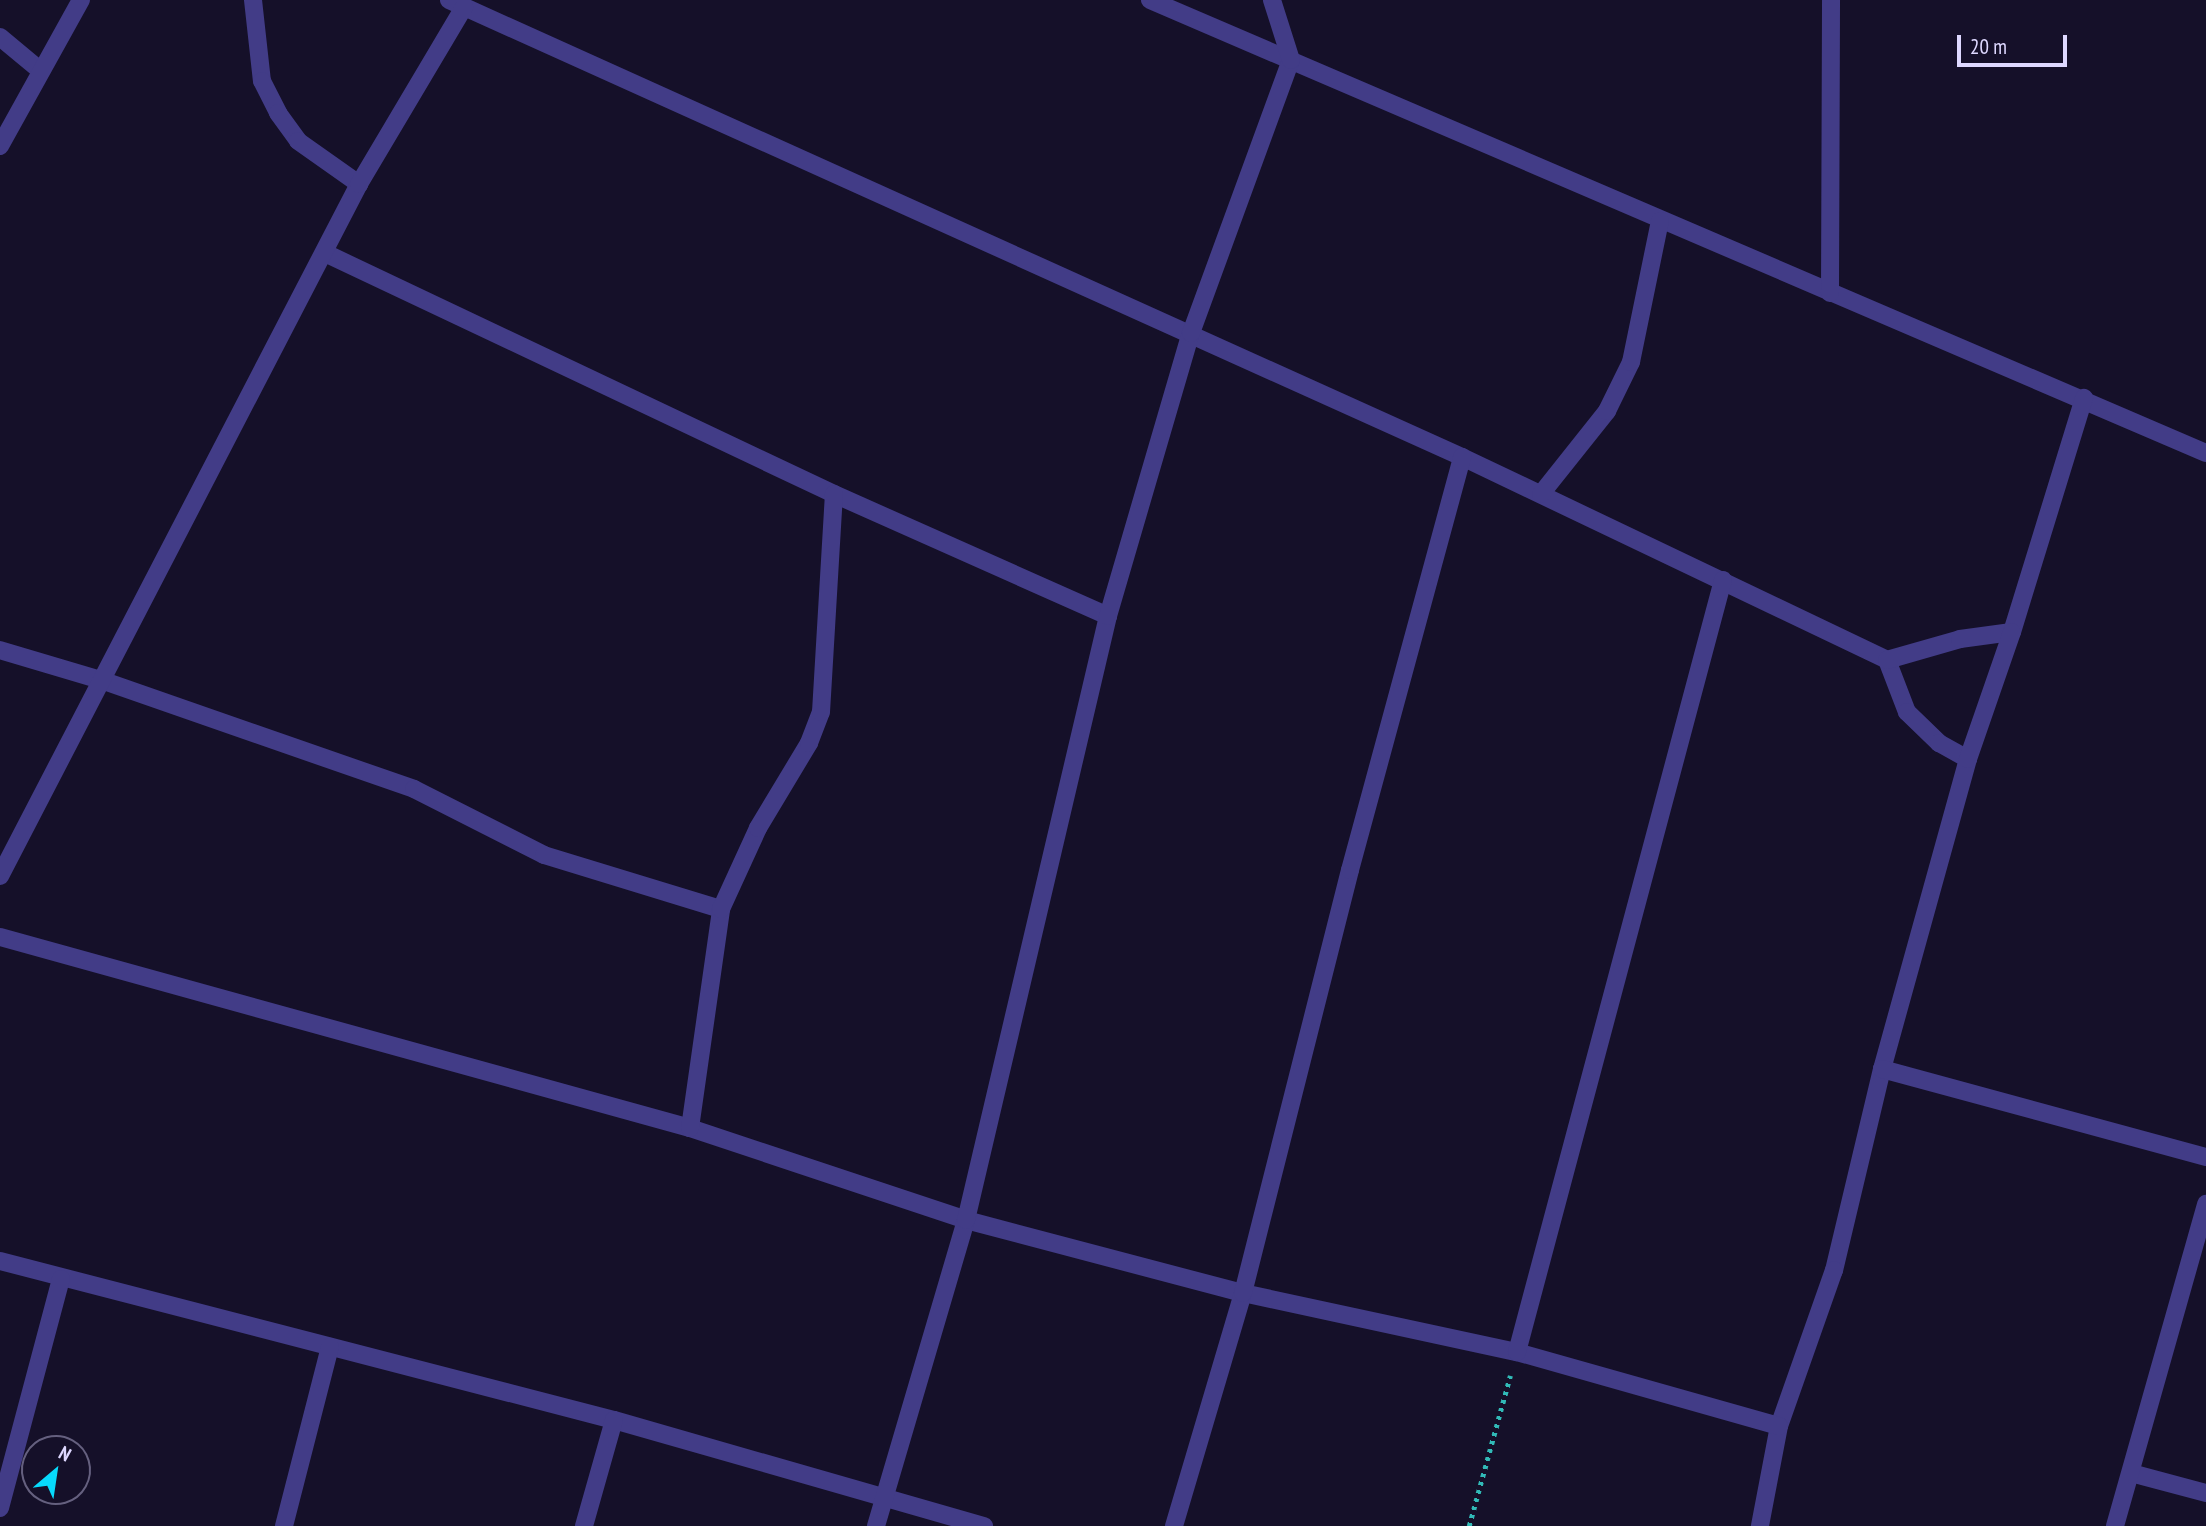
<!DOCTYPE html>
<style>
body{margin:0}
#map{position:relative;width:2206px;height:1526px;overflow:hidden;background:#151029;font-family:"PT Sans Narrow",sans-serif}
div>[style]{position:absolute}
[style*='--x']{left:calc(var(--x)*1px);top:calc(var(--y)*1px);width:calc(var(--w)*1px);rotate:calc(var(--a)*1deg)}
.path>*{height:4.5px;margin-top:-2.25px;transform-origin:0;background:repeating-linear-gradient(90deg,#31bab7 0 3.5px,transparent 0 8.5px)}
.minor>*{height:18px;margin:-9px;padding:0 9px;transform-origin:9px;border-radius:9px;background:#423c87}
span{translate:-50% -50%;white-space:nowrap;text-align:center;line-height:1.15;-webkit-text-stroke:5px #151029;paint-order:stroke}
.north{position:absolute;left:21px;top:1435px;width:70px;height:70px;box-sizing:border-box;background:#151029;border:2px solid #65607f;border-radius:50%;rotate:29deg;font-size:19px;font-weight:700;line-height:28px;text-align:center;color:#ded8ff}
.north::after{content:'';display:block;margin:auto;width:24px;height:32px;background:#07dafc;clip-path:polygon(50% 0,100% 100%,50% 72%,0 100%)}
.scale{position:absolute;left:1957px;top:35px;width:110px;height:32px;box-sizing:border-box;border:4px solid #ded8ff;border-top:0;padding-left:9px;font-size:21px;line-height:24px;white-space:nowrap;color:#ded8ff;-webkit-text-stroke:5px #151029;paint-order:stroke}
</style>
<div id="map">
<div class="path">
<div style="--x:1469;--y:1526;--w:156;--a:-74.7"></div>
</div>
<div class="minor">
<div style="--x:253;--y:0;--w:81;--a:83.7"></div>
<div style="--x:262;--y:81;--w:36;--a:63"></div>
<div style="--x:278;--y:113;--w:34;--a:54"></div>
<div style="--x:298;--y:141;--w:75;--a:35.2"></div>
<div style="--x:449;--y:0;--w:1111;--a:24.28"></div>
<div style="--x:1462;--y:457;--w:471;--a:25.5"></div>
<div style="--x:1887;--y:660;--w:56;--a:69"></div>
<div style="--x:1907;--y:712;--w:45;--a:44.1"></div>
<div style="--x:1939;--y:743;--w:33;--a:29"></div>
<div style="--x:1968;--y:759;--w:322;--a:105.5"></div>
<div style="--x:1882;--y:1069;--w:207;--a:103.4"></div>
<div style="--x:1834;--y:1270;--w:165;--a:109.4"></div>
<div style="--x:1779;--y:1426;--w:102;--a:100.8"></div>
<div style="--x:1150;--y:0;--w:1149;--a:23.22"></div>
<div style="--x:0;--y:37;--w:53;--a:39.7"></div>
<div style="--x:0;--y:146;--w:167;--a:-61"></div>
<div style="--x:325;--y:253;--w:563;--a:25.34"></div>
<div style="--x:834;--y:494;--w:300;--a:24"></div>
<div style="--x:1830;--y:293;--w:293;--a:-89.8"></div>
<div style="--x:1541;--y:494;--w:106;--a:-51.5"></div>
<div style="--x:1607;--y:411;--w:55;--a:-63.9"></div>
<div style="--x:1631;--y:362;--w:144;--a:-78.4"></div>
<div style="--x:0;--y:650;--w:109;--a:16.6"></div>
<div style="--x:104;--y:681;--w:328;--a:19.2"></div>
<div style="--x:414;--y:789;--w:146;--a:26.9"></div>
<div style="--x:544;--y:855;--w:185;--a:17"></div>
<div style="--x:1887;--y:660;--w:76;--a:-16"></div>
<div style="--x:1960;--y:639;--w:52;--a:-7.7"></div>
<div style="--x:2012;--y:632;--w:245;--a:-72.9"></div>
<div style="--x:1968;--y:759;--w:134;--a:-70.9"></div>
<div style="--x:0;--y:876;--w:780;--a:-62.58"></div>
<div style="--x:359;--y:184;--w:206;--a:-59.3"></div>
<div style="--x:0;--y:937;--w:716;--a:15.47"></div>
<div style="--x:690;--y:1128;--w:291;--a:18.4"></div>
<div style="--x:966;--y:1220;--w:286;--a:14.8"></div>
<div style="--x:1243;--y:1293;--w:280;--a:12.2"></div>
<div style="--x:1517;--y:1352;--w:272;--a:15.8"></div>
<div style="--x:1882;--y:1069;--w:336;--a:15.2"></div>
<div style="--x:690;--y:1128;--w:221;--a:-81.9"></div>
<div style="--x:721;--y:909;--w:89;--a:-65.4"></div>
<div style="--x:758;--y:828;--w:99;--a:-59"></div>
<div style="--x:809;--y:743;--w:33;--a:-69"></div>
<div style="--x:821;--y:712;--w:218;--a:-86.6"></div>
<div style="--x:0;--y:1261;--w:634;--a:14.52"></div>
<div style="--x:614;--y:1420;--w:385;--a:16"></div>
<div style="--x:1517;--y:1352;--w:799;--a:-75.06"></div>
<div style="--x:2131;--y:1473;--w:78;--a:14.9"></div>
<div style="--x:0;--y:1508;--w:237;--a:-75.1"></div>
<div style="--x:284;--y:1526;--w:185;--a:-75.6"></div>
<div style="--x:584;--y:1526;--w:110;--a:-74.2"></div>
<div style="--x:876;--y:1526;--w:319;--a:-73.6"></div>
<div style="--x:966;--y:1220;--w:620;--a:-76.77"></div>
<div style="--x:1108;--y:616;--w:295;--a:-73.7"></div>
<div style="--x:1191;--y:333;--w:291;--a:-69.9"></div>
<div style="--x:1291;--y:60;--w:63;--a:-107.6"></div>
<div style="--x:1174;--y:1526;--w:243;--a:-73.5"></div>
<div style="--x:1243;--y:1293;--w:436;--a:-75.8"></div>
<div style="--x:1350;--y:870;--w:428;--a:-74.8"></div>
<div style="--x:2115;--y:1526;--w:335;--a:-74.2"></div>
</div>
<div class="north">N</div>
<div class="scale">20 m</div>
</div>
